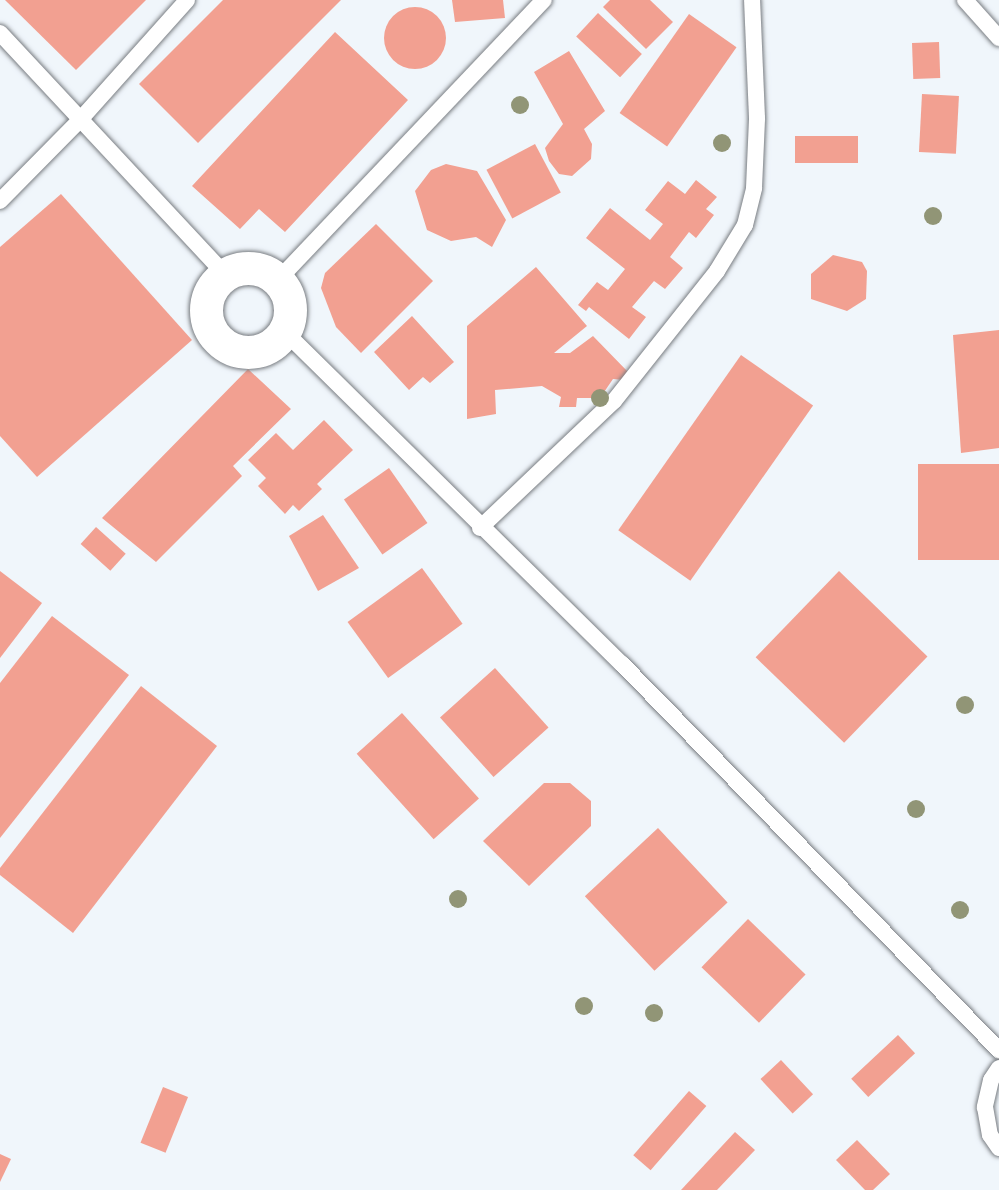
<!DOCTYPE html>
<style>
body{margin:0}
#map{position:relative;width:999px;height:1190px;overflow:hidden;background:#f0f6fb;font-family:Figtree,sans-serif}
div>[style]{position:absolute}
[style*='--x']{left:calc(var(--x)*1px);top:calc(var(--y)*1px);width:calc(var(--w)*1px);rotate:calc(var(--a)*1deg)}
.building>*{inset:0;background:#f2a091;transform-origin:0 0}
.round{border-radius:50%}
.roads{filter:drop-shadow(0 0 2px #797d82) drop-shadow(0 0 2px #797d82)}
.service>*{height:16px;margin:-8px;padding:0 8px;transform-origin:8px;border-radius:8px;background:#fff}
.minor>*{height:33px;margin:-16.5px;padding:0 16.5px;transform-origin:16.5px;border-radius:16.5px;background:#fff}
.minor>.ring{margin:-16.5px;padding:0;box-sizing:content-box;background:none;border:33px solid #fff;border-radius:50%}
.trees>*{width:18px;height:18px;margin:-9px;border-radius:50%;background:#919576}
span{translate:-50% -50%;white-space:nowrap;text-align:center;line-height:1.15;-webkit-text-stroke:4.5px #fff;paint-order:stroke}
</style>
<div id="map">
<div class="building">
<div style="clip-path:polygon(5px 0,146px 0,76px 70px)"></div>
<div style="clip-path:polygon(223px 0,341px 0,198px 143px,139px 84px)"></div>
<div style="clip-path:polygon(452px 0,503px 0,505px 18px,455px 22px)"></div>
<div style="clip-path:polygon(610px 0,650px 0,673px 22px,646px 49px,603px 7px)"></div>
<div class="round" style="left:384px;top:7px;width:62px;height:62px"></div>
<div style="left:598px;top:13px;width:60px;height:32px;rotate:43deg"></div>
<div style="left:689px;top:14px;width:58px;height:121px;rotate:35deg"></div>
<div style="clip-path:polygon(335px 32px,408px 100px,285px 232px,259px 209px,240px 229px,192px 186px)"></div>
<div style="left:939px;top:42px;width:36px;height:27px;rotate:88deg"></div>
<div style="clip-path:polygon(569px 51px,605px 111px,584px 129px,592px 144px,591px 159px,572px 176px,559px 174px,549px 161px,545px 148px,563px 124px,534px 72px)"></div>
<div style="left:922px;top:94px;width:37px;height:58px;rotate:3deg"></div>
<div style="left:858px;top:136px;width:27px;height:63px;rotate:90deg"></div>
<div style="left:535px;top:144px;width:55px;height:55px;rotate:62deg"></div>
<div style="clip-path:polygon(446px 164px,477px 171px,506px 220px,492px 247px,476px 237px,451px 241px,427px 230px,415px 191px,431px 170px)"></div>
<div style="clip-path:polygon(696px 180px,717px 197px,706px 209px,714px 215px,696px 238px,689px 232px,670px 257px,683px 268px,665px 289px,654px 281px,632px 307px,646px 317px,629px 339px,589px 307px,586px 311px,578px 305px,597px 282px,608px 290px,625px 269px,586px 238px,610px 208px,650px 240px,663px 224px,645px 210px,668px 181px,685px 194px)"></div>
<div style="clip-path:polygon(61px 194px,192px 340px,37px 477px,0 436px,0 247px)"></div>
<div style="clip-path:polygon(376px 224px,433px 281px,361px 353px,336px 327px,321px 288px,325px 273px)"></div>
<div style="clip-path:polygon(833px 255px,862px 262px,867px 271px,866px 299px,847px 311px,811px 299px,811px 274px)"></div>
<div style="clip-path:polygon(536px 267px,587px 326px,554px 353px,570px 353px,593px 336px,629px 373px,624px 380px,613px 379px,600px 398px,577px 398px,576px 407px,559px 407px,561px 397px,542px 386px,495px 390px,496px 414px,467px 419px,467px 326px)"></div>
<div style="clip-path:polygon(412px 316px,454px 362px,430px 383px,423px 377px,409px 390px,374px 352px)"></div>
<div style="clip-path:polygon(999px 330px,999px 448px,961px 453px,953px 335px)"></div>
<div style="left:741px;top:355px;width:88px;height:214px;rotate:35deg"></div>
<div style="clip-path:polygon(248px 369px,291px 409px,233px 466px,242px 476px,156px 562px,102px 518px)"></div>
<div style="clip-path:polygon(324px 420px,353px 450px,317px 484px,322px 489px,299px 511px,293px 505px,285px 514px,258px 486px,266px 478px,248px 460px,276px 433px,293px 450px)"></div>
<div style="left:999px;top:464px;width:96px;height:81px;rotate:90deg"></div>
<div style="left:389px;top:468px;width:67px;height:55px;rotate:55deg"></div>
<div style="clip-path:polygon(323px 515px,359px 568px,318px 591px,289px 536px)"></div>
<div style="left:96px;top:527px;width:40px;height:23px;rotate:42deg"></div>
<div style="left:422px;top:568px;width:69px;height:92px;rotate:54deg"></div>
<div style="clip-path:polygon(0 571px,42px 603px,0 658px)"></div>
<div style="left:839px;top:571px;width:123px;height:120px;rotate:44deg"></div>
<div style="clip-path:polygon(52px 616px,129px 675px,0 838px,0 683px)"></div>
<div style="left:495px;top:668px;width:80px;height:74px;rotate:48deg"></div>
<div style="clip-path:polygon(141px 686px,217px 746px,73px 933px,0 875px,0 868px)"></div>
<div style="left:402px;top:713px;width:115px;height:61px;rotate:48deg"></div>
<div style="clip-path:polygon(544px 783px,570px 783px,591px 801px,591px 826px,529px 886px,483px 841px)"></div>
<div style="left:658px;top:828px;width:102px;height:100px;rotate:47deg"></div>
<div style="left:748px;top:919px;width:80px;height:67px;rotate:44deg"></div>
<div style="left:898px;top:1035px;width:25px;height:64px;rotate:47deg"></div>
<div style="left:781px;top:1060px;width:47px;height:28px;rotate:47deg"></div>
<div style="left:163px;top:1087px;width:27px;height:60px;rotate:22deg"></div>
<div style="left:689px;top:1091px;width:23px;height:85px;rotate:41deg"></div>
<div style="clip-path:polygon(735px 1132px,755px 1150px,717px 1190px,681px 1190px)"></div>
<div style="clip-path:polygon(857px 1140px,890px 1174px,873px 1190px,865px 1190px,836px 1160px)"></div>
<div style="clip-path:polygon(0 1154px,11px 1159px,0 1182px)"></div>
</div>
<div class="roads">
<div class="service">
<div style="--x:965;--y:0;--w:51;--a:48.2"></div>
<div style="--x:0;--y:33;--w:330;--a:47"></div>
<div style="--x:0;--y:201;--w:112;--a:-45.4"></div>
<div style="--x:79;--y:121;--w:162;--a:-48.2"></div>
<div style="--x:278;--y:280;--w:386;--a:-46.5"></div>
<div style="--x:285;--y:332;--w:473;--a:44.6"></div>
<div style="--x:622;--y:664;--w:540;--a:45.68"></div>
<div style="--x:480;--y:528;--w:185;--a:-43.5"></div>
<div style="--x:614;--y:401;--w:166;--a:-51.6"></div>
<div style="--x:717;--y:271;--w:54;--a:-58.7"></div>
<div style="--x:745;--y:225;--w:38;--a:-76"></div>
<div style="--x:754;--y:188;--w:70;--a:-87.5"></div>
<div style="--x:757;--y:118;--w:118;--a:-92.4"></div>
<div style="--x:999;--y:1068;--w:14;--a:124"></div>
<div style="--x:991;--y:1080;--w:28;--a:103"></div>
<div style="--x:985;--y:1107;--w:28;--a:80"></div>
<div style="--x:990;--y:1135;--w:16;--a:55"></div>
</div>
<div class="minor">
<div class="ring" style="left:206px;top:268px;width:51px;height:51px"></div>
</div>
</div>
<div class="trees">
<div style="left:520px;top:105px"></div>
<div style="left:722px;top:143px"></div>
<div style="left:933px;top:216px"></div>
<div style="left:600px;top:398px"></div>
<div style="left:965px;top:705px"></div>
<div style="left:916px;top:809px"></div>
<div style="left:458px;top:899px"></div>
<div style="left:960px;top:910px"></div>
<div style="left:584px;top:1006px"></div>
<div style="left:654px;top:1013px"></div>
</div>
</div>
